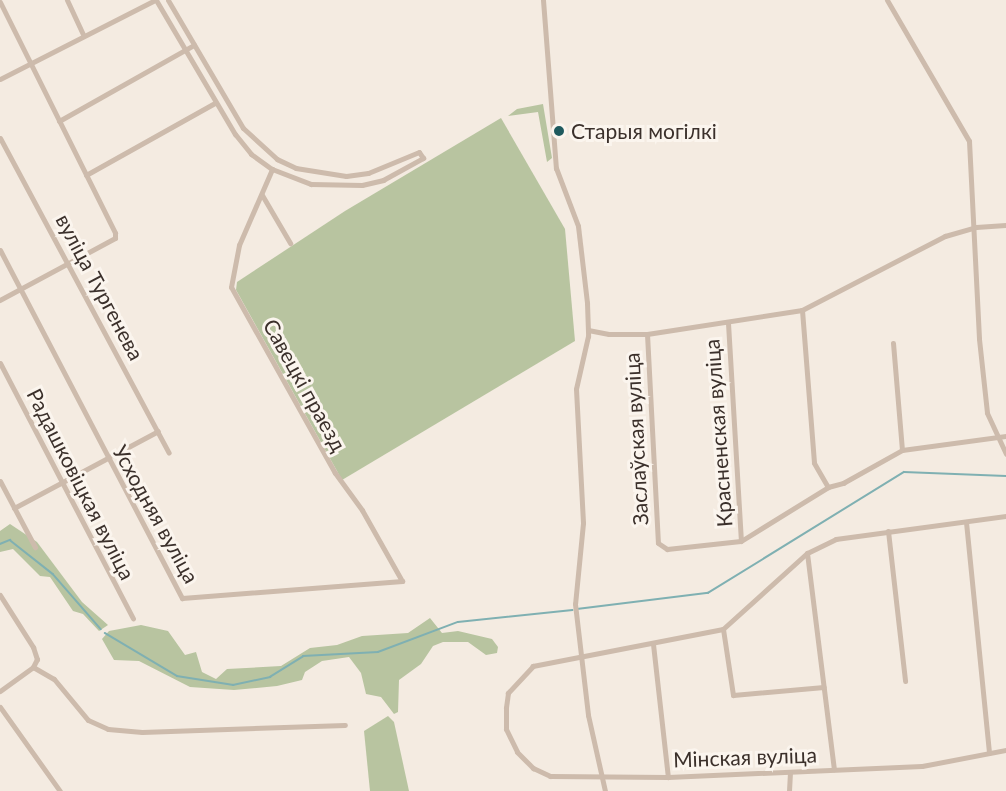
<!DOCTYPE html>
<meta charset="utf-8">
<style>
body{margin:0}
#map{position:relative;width:1006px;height:791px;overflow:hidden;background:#f4ebe1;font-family:Lato,sans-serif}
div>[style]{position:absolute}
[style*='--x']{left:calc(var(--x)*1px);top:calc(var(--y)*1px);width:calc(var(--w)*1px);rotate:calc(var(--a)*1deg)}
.green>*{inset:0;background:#b8c4a0}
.stream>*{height:1.5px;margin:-0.75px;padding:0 0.75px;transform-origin:0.75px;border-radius:0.75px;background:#7fb0b2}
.minor>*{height:5px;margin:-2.5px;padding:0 2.5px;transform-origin:2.5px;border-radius:2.5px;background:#cdbbac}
.dots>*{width:16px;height:16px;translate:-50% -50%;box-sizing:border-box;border:3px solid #fbf5ee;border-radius:50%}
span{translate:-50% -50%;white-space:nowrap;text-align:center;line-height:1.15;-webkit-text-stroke:6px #fbf5ee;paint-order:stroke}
.poi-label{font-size:21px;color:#3b302b}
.left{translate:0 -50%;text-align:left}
.street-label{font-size:21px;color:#3b302b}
</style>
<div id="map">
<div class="green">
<div style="clip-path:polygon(543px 104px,552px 158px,547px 162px,538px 112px,508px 116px,517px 109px)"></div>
<div style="clip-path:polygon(501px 118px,565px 229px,575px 341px,342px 480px,236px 290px,237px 282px,345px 211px)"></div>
<div style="clip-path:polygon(10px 524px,37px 542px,82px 602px,108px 625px,99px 631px,83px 614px,73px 611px,50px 577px,40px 576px,13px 549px,0 552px,0 531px)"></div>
<div style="clip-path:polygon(430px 618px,442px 633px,458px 631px,492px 639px,498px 647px,497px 653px,486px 655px,468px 642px,443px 642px,433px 646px,421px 664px,399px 680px,398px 712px,394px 714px,381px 697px,366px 694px,361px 673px,349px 657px,322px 661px,305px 672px,302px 680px,277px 686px,234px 690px,190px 687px,139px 661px,114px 660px,102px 639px,109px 631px,141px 625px,168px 631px,185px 655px,196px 652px,202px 672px,216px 679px,227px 669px,281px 666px,310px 648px,337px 645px,362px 636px,408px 633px)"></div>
<div style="clip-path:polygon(388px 716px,394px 722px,409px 791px,370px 791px,364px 731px)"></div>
</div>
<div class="stream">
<div style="--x:0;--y:544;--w:11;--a:-22"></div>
<div style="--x:10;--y:540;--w:55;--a:38.3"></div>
<div style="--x:53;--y:574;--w:73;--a:48.9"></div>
<div style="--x:577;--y:609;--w:132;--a:-7"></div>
<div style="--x:708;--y:593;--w:230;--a:-31.7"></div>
<div style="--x:904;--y:472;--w:102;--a:2.2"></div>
<div style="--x:105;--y:633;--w:84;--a:30.8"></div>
<div style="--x:177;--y:676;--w:57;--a:9.1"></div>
<div style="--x:233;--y:685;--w:38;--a:-12"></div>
<div style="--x:270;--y:677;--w:39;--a:-32"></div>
<div style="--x:303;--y:656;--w:75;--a:-3.1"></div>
<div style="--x:378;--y:652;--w:85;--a:-20.6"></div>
<div style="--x:458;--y:622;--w:115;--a:-6"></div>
</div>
<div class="minor">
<div style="--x:67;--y:0;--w:38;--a:65"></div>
<div style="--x:156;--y:0;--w:156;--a:59.5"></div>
<div style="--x:235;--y:134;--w:26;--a:51"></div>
<div style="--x:251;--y:154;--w:26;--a:36"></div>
<div style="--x:272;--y:169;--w:42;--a:21"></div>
<div style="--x:311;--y:184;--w:51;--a:1.1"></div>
<div style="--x:362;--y:185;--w:22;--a:-13"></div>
<div style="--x:383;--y:180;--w:46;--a:-28.8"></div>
<div style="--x:423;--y:158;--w:7;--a:-124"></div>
<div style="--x:419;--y:152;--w:55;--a:157.6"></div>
<div style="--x:368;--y:173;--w:22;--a:172"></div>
<div style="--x:346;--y:176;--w:51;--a:-170.9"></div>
<div style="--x:296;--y:168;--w:21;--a:-155"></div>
<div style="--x:277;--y:159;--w:46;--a:-137.6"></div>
<div style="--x:243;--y:128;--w:148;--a:-120.4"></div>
<div style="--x:543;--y:0;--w:169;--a:85.6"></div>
<div style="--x:556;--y:168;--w:62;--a:69.2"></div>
<div style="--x:578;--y:226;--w:78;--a:83.3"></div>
<div style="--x:587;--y:303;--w:33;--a:88"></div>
<div style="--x:588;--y:336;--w:54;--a:102.8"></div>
<div style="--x:576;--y:389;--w:134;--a:87"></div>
<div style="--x:583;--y:523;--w:81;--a:95.6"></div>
<div style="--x:575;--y:604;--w:112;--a:83.3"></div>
<div style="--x:588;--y:715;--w:78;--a:77.4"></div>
<div style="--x:887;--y:0;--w:163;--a:59.8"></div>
<div style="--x:969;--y:141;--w:198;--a:87.1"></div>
<div style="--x:979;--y:339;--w:74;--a:83.8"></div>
<div style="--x:987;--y:413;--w:45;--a:65.1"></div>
<div style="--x:0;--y:2;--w:258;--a:63.5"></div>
<div style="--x:115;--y:233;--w:5;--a:90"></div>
<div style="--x:115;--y:238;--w:131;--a:151.7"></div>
<div style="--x:0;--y:79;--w:174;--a:-27"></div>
<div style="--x:59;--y:121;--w:155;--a:-29.4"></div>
<div style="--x:0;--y:138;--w:357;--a:61.8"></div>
<div style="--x:86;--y:175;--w:148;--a:-29.2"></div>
<div style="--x:262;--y:195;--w:56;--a:59.7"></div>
<div style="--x:0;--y:250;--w:393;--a:62.4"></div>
<div style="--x:182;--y:598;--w:221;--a:-4.4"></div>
<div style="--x:402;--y:581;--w:81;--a:-119.4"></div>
<div style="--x:362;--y:510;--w:46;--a:-126.1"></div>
<div style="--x:335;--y:473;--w:213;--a:-119.2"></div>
<div style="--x:231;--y:287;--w:43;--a:-79.2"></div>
<div style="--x:239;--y:245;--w:83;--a:-66.5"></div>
<div style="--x:802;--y:310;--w:153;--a:85.5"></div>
<div style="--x:814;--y:463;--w:28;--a:60"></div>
<div style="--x:728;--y:323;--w:218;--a:86.6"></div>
<div style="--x:588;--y:330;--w:21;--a:11"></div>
<div style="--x:609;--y:334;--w:38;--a:0"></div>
<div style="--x:647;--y:334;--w:157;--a:-8.8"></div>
<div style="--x:802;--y:310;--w:161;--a:-27.4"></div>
<div style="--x:945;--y:236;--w:32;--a:-16"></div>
<div style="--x:976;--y:227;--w:30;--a:-4"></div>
<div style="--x:647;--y:334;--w:209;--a:87"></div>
<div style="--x:658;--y:543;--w:11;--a:34"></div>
<div style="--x:667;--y:549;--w:74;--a:-6.2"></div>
<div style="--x:741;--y:541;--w:102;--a:-31.8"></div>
<div style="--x:828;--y:487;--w:16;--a:-15"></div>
<div style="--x:843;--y:483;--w:68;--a:-29.2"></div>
<div style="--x:902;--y:450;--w:105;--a:-7.7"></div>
<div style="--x:893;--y:343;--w:107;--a:85.2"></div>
<div style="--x:0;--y:363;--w:288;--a:62.5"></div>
<div style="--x:0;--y:481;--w:75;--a:62.1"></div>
<div style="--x:14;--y:508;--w:163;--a:-28.1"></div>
<div style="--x:1006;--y:516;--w:172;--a:172.3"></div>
<div style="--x:836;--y:539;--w:32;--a:154"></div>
<div style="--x:807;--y:553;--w:113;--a:137.9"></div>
<div style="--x:723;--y:629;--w:194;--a:169"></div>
<div style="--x:533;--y:666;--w:37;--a:133"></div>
<div style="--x:508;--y:693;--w:15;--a:98"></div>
<div style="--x:506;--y:708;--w:21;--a:90"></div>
<div style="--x:506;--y:729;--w:25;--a:64"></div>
<div style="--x:517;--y:752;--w:23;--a:45"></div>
<div style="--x:533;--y:768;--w:19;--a:25"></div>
<div style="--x:550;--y:776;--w:118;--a:0.5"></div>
<div style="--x:668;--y:777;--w:254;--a:-2.5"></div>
<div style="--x:922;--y:766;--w:86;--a:-10.8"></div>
<div style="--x:966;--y:522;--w:232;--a:84.3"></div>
<div style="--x:888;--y:531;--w:151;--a:83.5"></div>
<div style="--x:807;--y:553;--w:218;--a:82.9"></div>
<div style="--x:0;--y:595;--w:62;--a:57.6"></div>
<div style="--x:33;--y:647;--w:13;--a:72"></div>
<div style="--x:37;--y:659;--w:9;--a:117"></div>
<div style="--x:723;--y:629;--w:67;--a:81.4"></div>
<div style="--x:733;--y:695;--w:91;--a:-5"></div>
<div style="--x:653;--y:644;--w:134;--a:83.6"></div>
<div style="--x:33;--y:667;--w:24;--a:30"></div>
<div style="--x:54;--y:679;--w:53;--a:50.3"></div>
<div style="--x:88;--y:720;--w:22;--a:24"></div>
<div style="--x:108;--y:729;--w:34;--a:5"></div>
<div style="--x:142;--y:732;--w:203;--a:-2"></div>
<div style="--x:0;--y:691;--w:41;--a:-36"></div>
<div style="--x:0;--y:707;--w:103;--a:54.5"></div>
<div style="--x:789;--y:791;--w:19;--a:-87"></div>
</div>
<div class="dots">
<div style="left:559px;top:131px;background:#1f5a5e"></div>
</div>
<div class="poi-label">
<span class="left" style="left:571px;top:131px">Старыя могілкі</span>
</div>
<div class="street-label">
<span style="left:100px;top:287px;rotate:62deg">вуліца Тургенева</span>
<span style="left:305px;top:385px;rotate:61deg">Савецкі праезд</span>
<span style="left:718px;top:433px;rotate:-94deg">Красненская вуліца</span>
<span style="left:636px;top:439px;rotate:-93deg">Заслаўская вуліца</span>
<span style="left:81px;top:484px;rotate:63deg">Радашковіцкая вуліца</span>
<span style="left:156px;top:514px;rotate:61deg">Усходняя вуліца</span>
<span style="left:745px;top:757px;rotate:-2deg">Мінская вуліца</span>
</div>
</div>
